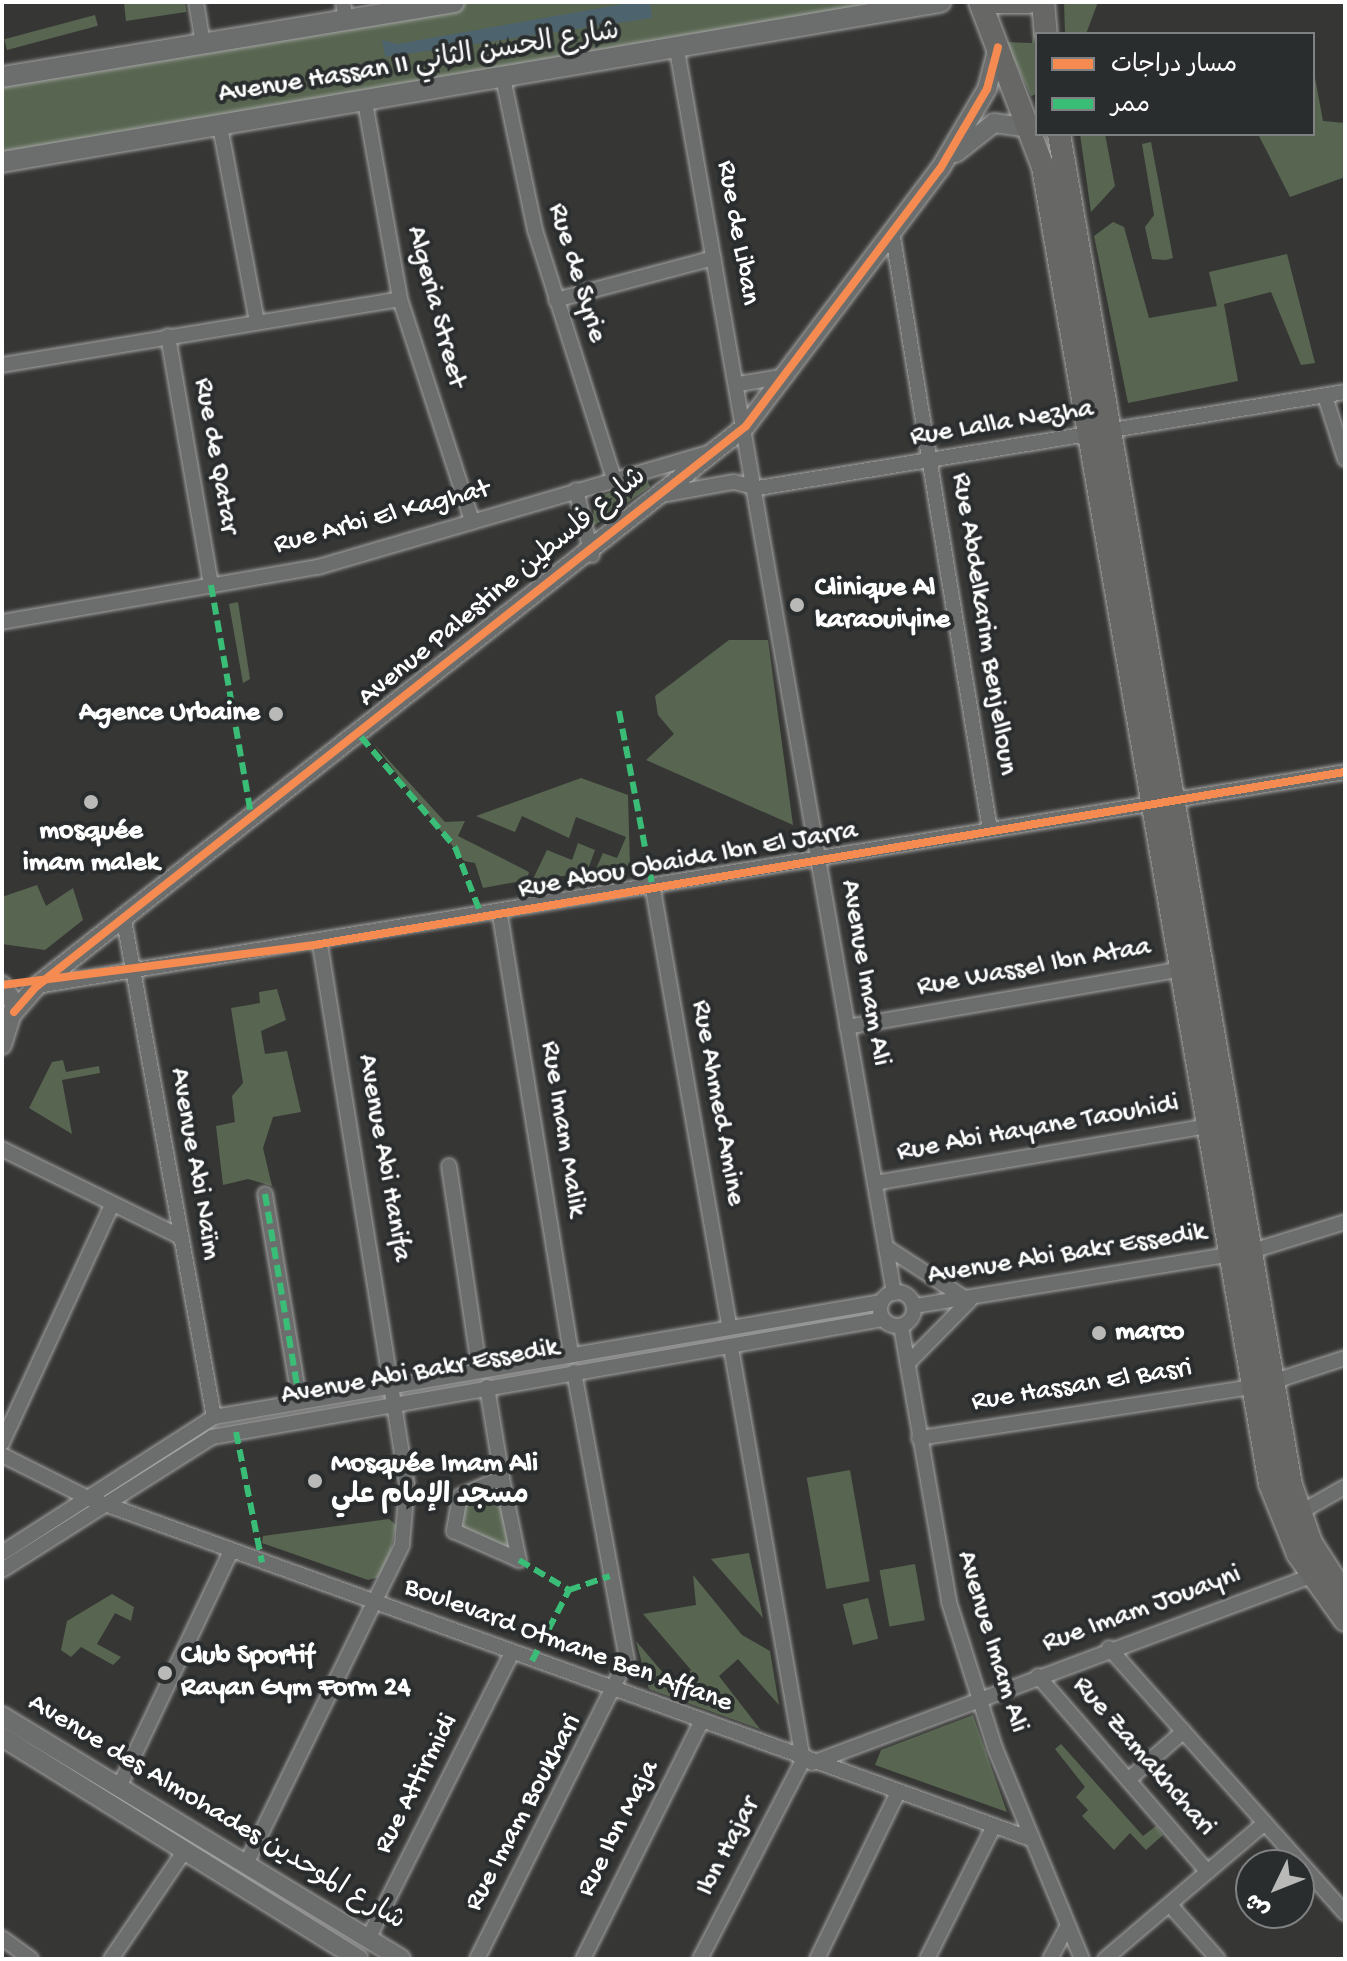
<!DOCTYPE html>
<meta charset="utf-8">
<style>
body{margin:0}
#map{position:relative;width:1347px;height:1961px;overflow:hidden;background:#363635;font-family:"Gochi Hand","Playpen Sans Arabic",sans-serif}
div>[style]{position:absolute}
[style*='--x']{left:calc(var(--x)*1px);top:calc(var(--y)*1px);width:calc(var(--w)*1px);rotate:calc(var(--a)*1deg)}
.green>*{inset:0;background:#586651;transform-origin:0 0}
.water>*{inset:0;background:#4d636d}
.roads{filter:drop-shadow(0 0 2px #a5a5a4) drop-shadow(0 0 2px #a5a5a4)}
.minor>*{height:14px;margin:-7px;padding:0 7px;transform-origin:7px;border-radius:7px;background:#6c6d6d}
.minor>.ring{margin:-7px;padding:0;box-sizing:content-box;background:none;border:14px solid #6c6d6d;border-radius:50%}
.tertiary>*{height:18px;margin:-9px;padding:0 9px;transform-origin:9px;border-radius:9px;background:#6c6d6d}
.secondary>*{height:20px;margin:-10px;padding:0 10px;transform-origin:10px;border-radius:10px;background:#6c6d6d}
.primary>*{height:22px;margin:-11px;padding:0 11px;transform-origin:11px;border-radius:11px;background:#676765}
.quiet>*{height:6px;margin-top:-3px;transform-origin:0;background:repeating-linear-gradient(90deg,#3abd76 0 12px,transparent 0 18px)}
.cycleway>*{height:8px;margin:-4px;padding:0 4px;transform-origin:4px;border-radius:4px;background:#f68b52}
.dots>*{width:22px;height:22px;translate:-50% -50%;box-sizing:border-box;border:4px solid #2a2d2e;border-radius:50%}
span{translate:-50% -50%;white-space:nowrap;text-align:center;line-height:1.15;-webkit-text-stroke:8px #2a2d2e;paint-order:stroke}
.street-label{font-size:28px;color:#fff}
.poi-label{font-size:28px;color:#fff;font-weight:700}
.left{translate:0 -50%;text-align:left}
.right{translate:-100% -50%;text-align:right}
.frame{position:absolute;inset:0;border:4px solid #fff;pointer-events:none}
.legend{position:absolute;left:1035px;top:32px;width:280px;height:104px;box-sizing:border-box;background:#2a2d2e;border:2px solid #7f8182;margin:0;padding:10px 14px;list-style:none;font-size:24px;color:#fff}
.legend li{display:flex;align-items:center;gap:16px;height:40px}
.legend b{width:40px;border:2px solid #7f8182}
.north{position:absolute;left:1235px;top:1849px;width:80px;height:80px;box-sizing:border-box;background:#2a2d2e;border:2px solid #7f8182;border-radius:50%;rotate:227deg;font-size:22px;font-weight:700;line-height:32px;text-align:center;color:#fff}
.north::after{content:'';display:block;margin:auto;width:28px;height:36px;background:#b9b9b8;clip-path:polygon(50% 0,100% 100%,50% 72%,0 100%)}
</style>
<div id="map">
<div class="green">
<div style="clip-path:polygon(185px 2px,186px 12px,126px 21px,124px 3px)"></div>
<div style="clip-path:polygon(454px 2px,888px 2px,2px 161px,2px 87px)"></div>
<div style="clip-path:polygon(1064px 2px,1098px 2px,1086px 34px,1065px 34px)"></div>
<div style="left:95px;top:15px;width:11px;height:94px;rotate:75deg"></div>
<div style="clip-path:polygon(1034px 27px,1037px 94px,1031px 96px,1006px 42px,1032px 43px)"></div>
<div style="clip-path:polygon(1313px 67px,1323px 121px,1345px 123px,1345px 177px,1290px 197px,1258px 134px,1313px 134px)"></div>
<div style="clip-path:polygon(1080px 134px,1105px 134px,1115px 186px,1091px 212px)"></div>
<div style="clip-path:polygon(1151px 142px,1173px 258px,1166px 260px,1152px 259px,1145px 227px,1154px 215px,1142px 144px)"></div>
<div style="clip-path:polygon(1113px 222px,1124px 227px,1149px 318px,1217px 306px,1209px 272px,1287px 254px,1315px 363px,1301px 365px,1271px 292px,1224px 304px,1238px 381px,1128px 403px,1094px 236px)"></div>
<div style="clip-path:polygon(647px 479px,650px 487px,592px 527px,595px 498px)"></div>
<div style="clip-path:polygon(238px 602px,250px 679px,243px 683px,229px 604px)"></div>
<div style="clip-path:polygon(729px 640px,768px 640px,793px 825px,646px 760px,674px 734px,658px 715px,655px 696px)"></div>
<div style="clip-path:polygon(374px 744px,445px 822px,465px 821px,458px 836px,529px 872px,527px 880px,483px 888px,475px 863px,464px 861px)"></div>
<div style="clip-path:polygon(581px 778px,628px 795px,630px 866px,596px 869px,603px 853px,617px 858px,626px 837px,576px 817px,569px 838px,522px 816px,515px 832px,476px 816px)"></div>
<div style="clip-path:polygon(578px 843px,595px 850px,587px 872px,532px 881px,547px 850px,572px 860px)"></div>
<div style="clip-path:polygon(37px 885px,46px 906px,73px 888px,83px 920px,45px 950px,2px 944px,2px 897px)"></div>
<div style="clip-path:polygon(277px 989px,286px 1020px,261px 1031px,265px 1054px,287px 1051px,301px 1112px,273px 1117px,263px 1148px,272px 1186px,248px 1179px,223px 1185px,216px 1126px,235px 1122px,232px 1096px,243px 1083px,231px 1008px,260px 1003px,259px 992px)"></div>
<div style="clip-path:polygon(63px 1060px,66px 1072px,99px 1066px,100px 1073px,62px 1080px,72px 1134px,29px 1108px,52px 1062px)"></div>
<div style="left:850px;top:1470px;width:113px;height:44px;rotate:80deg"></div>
<div style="clip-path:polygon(502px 1481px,513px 1549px,458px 1533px,466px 1495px)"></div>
<div style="clip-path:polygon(389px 1519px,396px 1525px,390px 1555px,379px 1577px,368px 1580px,262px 1543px,263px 1536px)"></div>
<div style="clip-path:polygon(749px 1553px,763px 1618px,711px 1559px)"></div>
<div style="left:915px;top:1564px;width:57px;height:36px;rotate:80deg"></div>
<div style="clip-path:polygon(693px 1575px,742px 1635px,770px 1651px,779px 1705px,738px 1659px,719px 1676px,760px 1729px,649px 1689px,636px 1641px,676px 1688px,691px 1670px,643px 1614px,696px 1605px)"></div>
<div style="clip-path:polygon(112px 1594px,134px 1607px,131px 1621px,115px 1613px,97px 1644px,121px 1657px,113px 1665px,81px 1647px,71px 1657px,61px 1650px,67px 1621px)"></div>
<div style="left:868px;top:1598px;width:42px;height:26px;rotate:76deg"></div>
<div style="clip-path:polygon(973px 1715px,1007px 1812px,875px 1765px,881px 1750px)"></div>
<div style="clip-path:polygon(1061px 1744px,1143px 1836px,1156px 1826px,1163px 1835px,1146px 1850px,1130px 1833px,1114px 1850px,1082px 1816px,1088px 1810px,1076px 1797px,1085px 1787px,1055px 1749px)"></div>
</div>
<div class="water">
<div style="clip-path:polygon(634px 2px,650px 2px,652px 18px,385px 57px,382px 40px,397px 44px)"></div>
</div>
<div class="roads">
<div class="minor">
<div style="--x:196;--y:2;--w:43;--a:80.5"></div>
<div style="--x:343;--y:2;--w:18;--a:81"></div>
<div style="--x:677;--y:50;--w:1262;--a:80.1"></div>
<div style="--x:503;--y:78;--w:155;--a:78.1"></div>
<div style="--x:535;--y:230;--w:261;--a:72.4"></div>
<div style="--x:365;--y:102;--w:200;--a:79.9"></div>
<div style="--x:400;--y:299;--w:233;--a:72"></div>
<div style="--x:220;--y:126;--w:198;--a:79.3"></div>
<div style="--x:893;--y:237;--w:601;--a:80.71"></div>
<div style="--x:556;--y:300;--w:163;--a:-14.9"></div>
<div style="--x:168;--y:336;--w:253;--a:80.2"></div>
<div style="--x:2;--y:365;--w:403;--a:-9.4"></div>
<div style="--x:739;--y:384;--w:48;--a:-9.7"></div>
<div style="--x:1325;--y:396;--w:66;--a:72.4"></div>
<div style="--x:576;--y:490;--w:67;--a:76.2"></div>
<div style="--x:667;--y:494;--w:68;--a:-10.2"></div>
<div style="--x:734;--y:482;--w:25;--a:14"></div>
<div style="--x:758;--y:488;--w:595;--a:-9.29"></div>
<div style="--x:2;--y:622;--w:321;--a:-9.9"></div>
<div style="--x:318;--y:567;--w:409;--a:-16.3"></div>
<div style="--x:653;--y:889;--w:444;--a:80.1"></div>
<div style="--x:500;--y:915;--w:443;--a:80.8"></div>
<div style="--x:124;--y:920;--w:505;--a:79.74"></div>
<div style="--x:37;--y:986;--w:1325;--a:-9.29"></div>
<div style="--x:847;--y:1027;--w:341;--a:-9.8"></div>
<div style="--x:2;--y:1149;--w:199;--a:26.2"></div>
<div style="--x:449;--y:1166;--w:203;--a:81.5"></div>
<div style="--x:875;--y:1183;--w:339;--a:-9.7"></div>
<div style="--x:265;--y:1194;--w:207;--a:80.5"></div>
<div style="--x:886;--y:1247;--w:99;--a:33"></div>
<div style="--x:969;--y:1301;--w:88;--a:134.5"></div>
<div style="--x:1252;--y:1251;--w:97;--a:-17.3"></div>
<div class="ring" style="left:880px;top:1292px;width:20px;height:20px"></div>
<div style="--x:915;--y:1306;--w:316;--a:-9.3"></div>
<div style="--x:901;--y:1326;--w:280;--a:80.1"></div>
<div style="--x:949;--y:1602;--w:153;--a:72.5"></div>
<div style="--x:995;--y:1748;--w:228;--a:67.6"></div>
<div style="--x:1275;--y:1381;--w:74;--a:-18.2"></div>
<div style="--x:487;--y:1387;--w:92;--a:80.6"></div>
<div style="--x:502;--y:1478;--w:46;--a:156.8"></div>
<div style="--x:460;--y:1496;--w:36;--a:100"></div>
<div style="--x:454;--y:1531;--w:71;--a:24"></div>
<div style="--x:919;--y:1438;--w:339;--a:-8.7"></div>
<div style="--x:2;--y:1443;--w:262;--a:-65.2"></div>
<div style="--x:2;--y:1455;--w:96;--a:26.6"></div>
<div style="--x:88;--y:1498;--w:1003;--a:19.88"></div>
<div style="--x:502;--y:1478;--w:84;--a:78.3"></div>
<div style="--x:1299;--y:1513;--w:53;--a:-29.5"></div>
<div style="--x:2;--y:1553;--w:252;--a:-32.7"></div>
<div style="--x:214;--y:1417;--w:677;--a:-9.78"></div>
<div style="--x:2;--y:1570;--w:249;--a:-32.3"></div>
<div style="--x:212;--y:1437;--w:681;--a:-9.97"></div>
<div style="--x:1109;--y:1648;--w:355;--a:48.3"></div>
<div style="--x:1038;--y:1676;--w:259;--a:49.1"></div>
<div style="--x:812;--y:1763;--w:533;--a:-20.54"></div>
<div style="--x:1128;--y:1780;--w:74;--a:-41.2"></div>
<div style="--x:119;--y:1787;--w:261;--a:-64.6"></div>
<div style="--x:246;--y:1864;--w:355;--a:-63.9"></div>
<div style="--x:402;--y:1545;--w:60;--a:-85.2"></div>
<div style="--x:407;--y:1485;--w:548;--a:-99.14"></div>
<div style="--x:1170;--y:1905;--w:72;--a:48.4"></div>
<div style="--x:2;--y:1938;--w:36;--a:36"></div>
<div style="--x:368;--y:1939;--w:320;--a:-63.3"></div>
<div style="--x:111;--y:1959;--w:132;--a:-55.8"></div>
<div style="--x:477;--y:1959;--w:335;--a:-63.4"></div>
<div style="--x:627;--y:1660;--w:293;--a:-100.4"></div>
<div style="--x:583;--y:1959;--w:265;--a:-63.5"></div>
<div style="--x:700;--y:1959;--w:224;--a:-62.6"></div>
<div style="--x:803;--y:1760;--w:420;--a:-99.9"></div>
<div style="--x:817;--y:1959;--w:183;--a:-64.1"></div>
<div style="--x:927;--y:1959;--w:149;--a:-63.3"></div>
<div style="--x:1050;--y:1959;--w:38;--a:-62"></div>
<div style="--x:1105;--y:1959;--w:210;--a:-40.4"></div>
</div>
<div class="tertiary">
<div style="--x:956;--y:153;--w:48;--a:-38.3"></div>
<div style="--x:994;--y:123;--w:36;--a:8"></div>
<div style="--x:2;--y:985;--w:23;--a:56"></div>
<div style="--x:15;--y:1004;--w:43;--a:107.6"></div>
<div style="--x:14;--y:1012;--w:35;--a:-49"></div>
<div style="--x:37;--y:986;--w:903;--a:-38.3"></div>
<div style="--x:746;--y:426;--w:322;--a:-53"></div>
<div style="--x:940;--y:169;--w:93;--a:-59.6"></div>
<div style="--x:987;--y:89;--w:43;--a:-75.3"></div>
<div style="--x:2;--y:1716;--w:467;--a:31.3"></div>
<div style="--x:2;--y:1737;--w:420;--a:31.9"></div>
</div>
<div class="secondary">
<div style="--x:2;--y:77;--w:458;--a:-9.4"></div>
<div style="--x:2;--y:162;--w:952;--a:-9.68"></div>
</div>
<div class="primary">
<div style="--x:980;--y:2;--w:177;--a:69.1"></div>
<div style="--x:1043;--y:167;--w:1336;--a:80.22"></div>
<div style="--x:1270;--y:1484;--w:75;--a:68.2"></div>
<div style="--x:1298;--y:1554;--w:81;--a:54.5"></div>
<div style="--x:990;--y:2;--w:38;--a:0"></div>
<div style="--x:1043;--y:2;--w:32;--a:85"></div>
<div style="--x:1059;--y:134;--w:1371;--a:80.26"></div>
<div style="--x:1291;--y:1485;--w:61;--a:71"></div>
<div style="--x:1311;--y:1543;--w:63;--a:57.3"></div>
</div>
</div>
<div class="quiet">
<div style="--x:211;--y:585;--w:239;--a:80.1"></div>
<div style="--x:619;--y:711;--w:181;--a:79.2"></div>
<div style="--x:361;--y:737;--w:145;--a:49.5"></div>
<div style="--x:455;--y:847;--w:75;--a:68.9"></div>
<div style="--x:265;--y:1194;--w:207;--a:80.5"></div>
<div style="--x:236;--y:1432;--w:133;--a:78.7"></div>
<div style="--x:519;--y:1560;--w:58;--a:31"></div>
<div style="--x:532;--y:1661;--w:80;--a:-62.5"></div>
<div style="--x:569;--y:1590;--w:43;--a:-18.9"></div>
</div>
<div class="cycleway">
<div style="--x:2;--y:985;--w:321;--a:-7.3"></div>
<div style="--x:320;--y:944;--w:1039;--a:-9.53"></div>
<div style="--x:14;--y:1012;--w:35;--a:-49"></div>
<div style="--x:37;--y:986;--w:903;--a:-38.3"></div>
<div style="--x:746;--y:426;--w:322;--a:-53"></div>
<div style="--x:940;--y:169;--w:93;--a:-59.6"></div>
<div style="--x:987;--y:89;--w:43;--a:-75.3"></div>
</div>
<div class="dots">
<div style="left:797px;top:605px;background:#b9b9b8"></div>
<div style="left:276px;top:714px;background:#b9b9b8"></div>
<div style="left:91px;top:802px;background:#b9b9b8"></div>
<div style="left:1099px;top:1333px;background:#b9b9b8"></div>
<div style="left:315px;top:1481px;background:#b9b9b8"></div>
<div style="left:165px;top:1673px;background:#b9b9b8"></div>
</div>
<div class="street-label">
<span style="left:419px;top:64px;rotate:-9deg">Avenue Hassan II شارع الحسن الثاني</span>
<span style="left:737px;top:233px;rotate:80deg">Rue de Liban</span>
<span style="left:576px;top:273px;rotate:73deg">Rue de Syrie</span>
<span style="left:435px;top:307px;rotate:75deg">Algeria Street</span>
<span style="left:1002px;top:424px;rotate:-9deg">Rue Lalla Nezha</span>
<span style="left:215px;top:456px;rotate:80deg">Rue de Qatar</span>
<span style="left:382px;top:518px;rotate:-15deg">Rue Arbi El Kaghat</span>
<span style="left:503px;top:588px;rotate:-39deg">Avenue Palestine شارع فلسطين</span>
<span style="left:983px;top:624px;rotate:81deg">Rue Abdelkarim Benjelloun</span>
<span style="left:688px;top:861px;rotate:-10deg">Rue Abou Obaida Ibn El Jarra</span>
<span style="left:1034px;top:968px;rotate:-10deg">Rue Wassel Ibn Ataa</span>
<span style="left:864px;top:973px;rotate:80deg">Avenue Imam Ali</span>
<span style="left:717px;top:1103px;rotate:80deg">Rue Ahmed Amine</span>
<span style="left:562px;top:1129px;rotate:81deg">Rue Imam Malik</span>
<span style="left:1038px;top:1129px;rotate:-10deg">Rue Abi Hayane Taouhidi</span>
<span style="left:383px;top:1158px;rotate:80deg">Avenue Abi Hanifa</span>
<span style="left:194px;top:1164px;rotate:80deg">Avenue Abi Naïm</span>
<span style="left:1067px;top:1255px;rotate:-9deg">Avenue Abi Bakr Essedik</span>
<span style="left:420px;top:1373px;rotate:-10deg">Avenue Abi Bakr Essedik</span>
<span style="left:1082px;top:1386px;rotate:-9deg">Rue Hassan El Basri</span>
<span style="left:1142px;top:1610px;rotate:-20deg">Rue Imam Jouayni</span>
<span style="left:991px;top:1642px;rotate:73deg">Avenue Imam Ali</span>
<span style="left:568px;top:1646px;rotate:20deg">Boulevard Otmane Ben Affane</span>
<span style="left:1143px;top:1757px;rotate:49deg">Rue Zamakhchari</span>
<span style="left:417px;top:1784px;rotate:-63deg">Rue Attirmidi</span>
<span style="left:216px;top:1813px;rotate:31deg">Avenue des Almohades شارع الموحدين</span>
<span style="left:524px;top:1813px;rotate:-62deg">Rue Imam Boukhari</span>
<span style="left:619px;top:1829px;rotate:-63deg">Rue Ibn Maja</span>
<span style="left:729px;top:1847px;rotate:-63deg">Ibn Hajar</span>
</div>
<div class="poi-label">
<span class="left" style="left:815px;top:605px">Clinique Al<br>karaouiyine</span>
<span class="right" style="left:260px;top:714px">Agence Urbaine</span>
<span style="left:91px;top:848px">mosquée<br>imam malek</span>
<span class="left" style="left:1115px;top:1333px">marco</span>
<span class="left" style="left:331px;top:1481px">Mosquée Imam Ali<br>مسجد الإمام علي</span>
<span class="left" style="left:181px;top:1673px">Club Sportif<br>Rayan Gym Form 24</span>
</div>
<div class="frame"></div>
<ul class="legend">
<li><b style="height:10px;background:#f68b52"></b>مسار دراجات</li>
<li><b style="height:10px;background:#3abd76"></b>ممر</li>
</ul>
<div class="north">ش</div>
</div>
